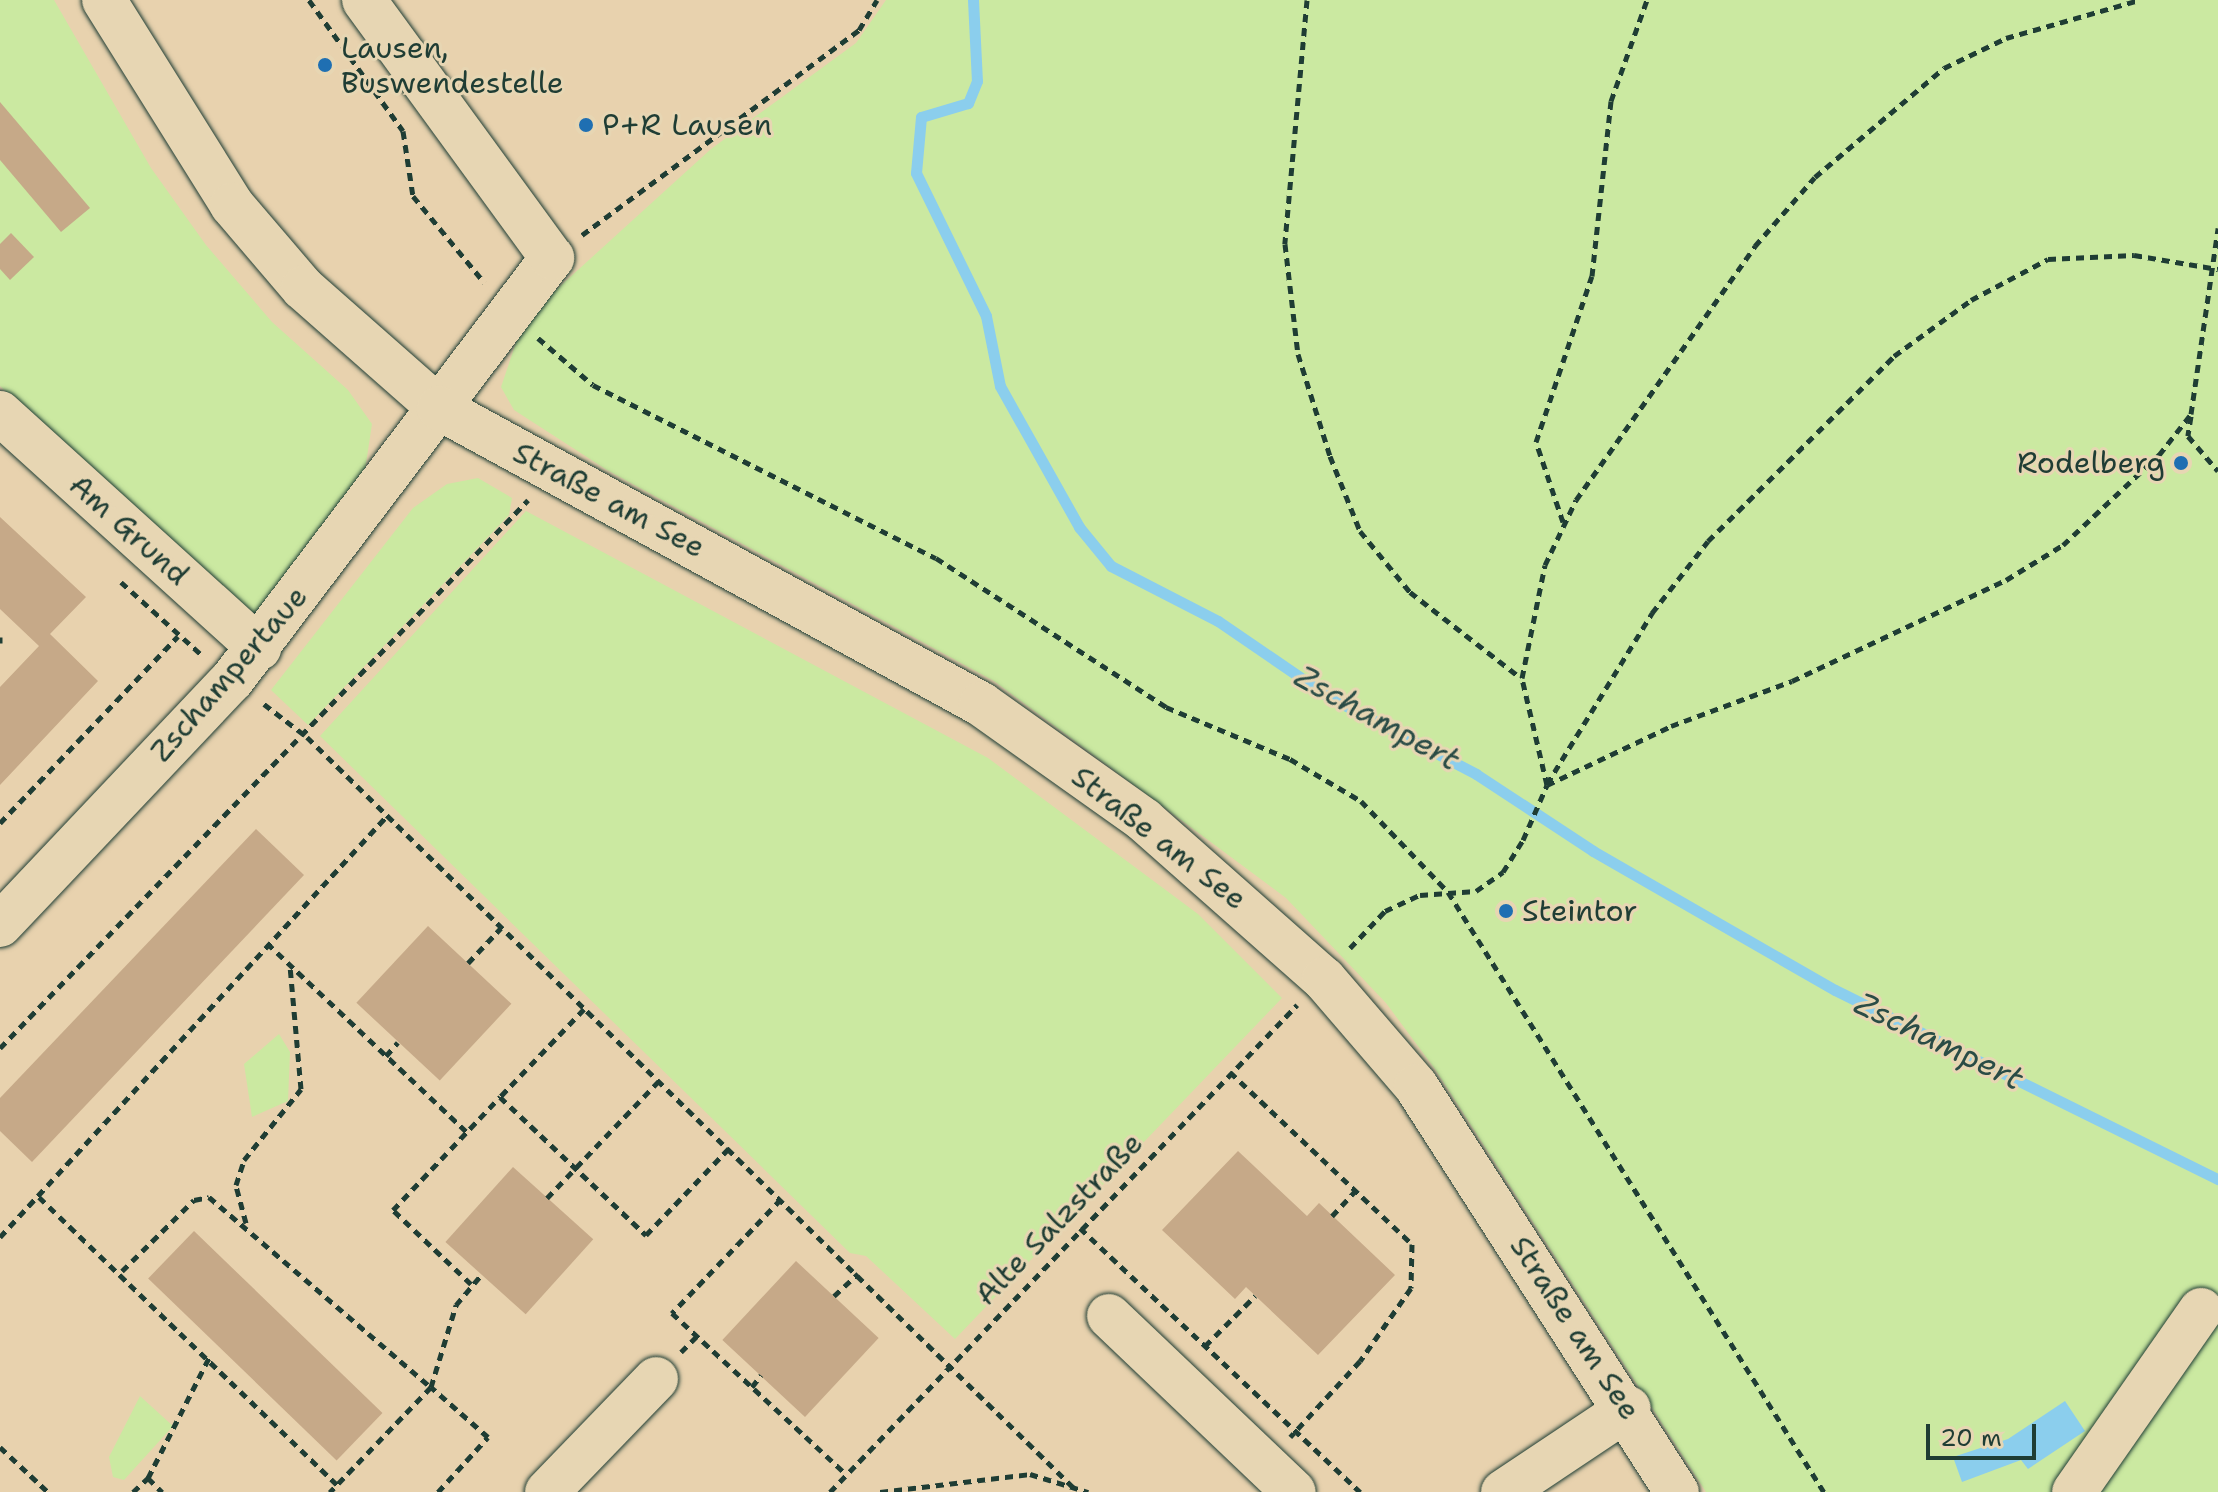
<!DOCTYPE html>
<meta charset="utf-8">
<style>
body{margin:0}
#map{position:relative;width:2218px;height:1492px;overflow:hidden;background:#e8d2ae;font-family:"Shantell Sans",sans-serif}
div>[style]{position:absolute}
[style*='--x']{left:calc(var(--x)*1px);top:calc(var(--y)*1px);width:calc(var(--w)*1px);rotate:calc(var(--a)*1deg)}
.green>*{inset:0;background:#cbe9a1}
.water>*{inset:0;background:#8bceed}
.stream>*{height:11px;margin:-5.5px;padding:0 5.5px;transform-origin:5.5px;border-radius:5.5px;background:#8bceed}
.building>*{inset:0;background:#c6a988;transform-origin:0 0}
.path>*{height:5px;margin-top:-2.5px;transform-origin:0;background:repeating-linear-gradient(90deg,#1f3d34 0 8px,transparent 0 14px)}
.roads{filter:drop-shadow(0 0 2px #1f3d34) drop-shadow(0 0 2px #1f3d34)}
.minor>*{height:44px;margin:-22px;padding:0 22px;transform-origin:22px;border-radius:22px;background:#e7d6b3}
.major>*{height:44px;margin:-22px;padding:0 22px;transform-origin:22px;border-radius:22px;background:#e7d6b3}
.dots>*{width:22px;height:22px;translate:-50% -50%;box-sizing:border-box;border:4px solid #e7d6b3;border-radius:50%}
span{translate:-50% -50%;white-space:nowrap;text-align:center;line-height:1.15;-webkit-text-stroke:6px #e7d6b3;paint-order:stroke}
.poi-label{font-size:30px;color:#1f3d34}
.left{translate:0 -50%;text-align:left}
.right{translate:-100% -50%;text-align:right}
.street-label{font-size:30px;color:#1f3d34}
.water-label{font-size:32px;color:#2a4c46;font-style:italic}
.scale{position:absolute;left:1926px;top:1424px;width:110px;height:36px;box-sizing:border-box;border:4px solid #1f3d34;border-top:0;padding-left:10px;font-size:24px;line-height:28px;white-space:nowrap;color:#1f3d34;-webkit-text-stroke:6px #e7d6b3;paint-order:stroke}
</style>
<div id="map">
<div class="green">
<div style="clip-path:polygon(0 0,54px 0,151px 168px,206px 245px,272px 322px,348px 390px,372px 424px,364px 477px,257px 627px,0 386px)"></div>
<div style="clip-path:polygon(886px 0,2218px 0,2218px 1492px,1706px 1492px,1435px 1069px,1386px 1003px,1286px 898px,994px 681px,607px 470px,514px 410px,501px 387px,524px 319px,711px 149px,856px 43px)"></div>
<div style="clip-path:polygon(478px 478px,512px 498px,509px 515px,308px 725px,271px 690px,413px 508px,447px 484px)"></div>
<div style="clip-path:polygon(526px 511px,988px 758px,1198px 914px,1282px 998px,955px 1339px,866px 1256px,850px 1253px,320px 736px)"></div>
<div style="clip-path:polygon(279px 1034px,290px 1052px,288px 1101px,252px 1117px,244px 1064px)"></div>
<div style="clip-path:polygon(140px 1396px,173px 1426px,124px 1480px,113px 1477px,109px 1457px)"></div>
</div>
<div class="water">
<div style="clip-path:polygon(2065px 1401px,2085px 1431px,2028px 1469px,2021px 1460px,1962px 1482px,1953px 1457px,2008px 1439px)"></div>
</div>
<div class="stream">
<div style="--x:973;--y:0;--w:81;--a:87.2"></div>
<div style="--x:977;--y:81;--w:24;--a:112"></div>
<div style="--x:968;--y:103;--w:49;--a:163.4"></div>
<div style="--x:921;--y:117;--w:56;--a:95.1"></div>
<div style="--x:916;--y:173;--w:159;--a:63.9"></div>
<div style="--x:986;--y:316;--w:71;--a:78.7"></div>
<div style="--x:1000;--y:386;--w:162;--a:60.7"></div>
<div style="--x:1079;--y:527;--w:50;--a:50.6"></div>
<div style="--x:1111;--y:566;--w:120;--a:27.2"></div>
<div style="--x:1218;--y:621;--w:135;--a:34.4"></div>
<div style="--x:1329;--y:697;--w:166;--a:27.6"></div>
<div style="--x:1476;--y:774;--w:140;--a:33.3"></div>
<div style="--x:1593;--y:851;--w:279;--a:29.9"></div>
<div style="--x:1835;--y:990;--w:427;--a:26.3"></div>
</div>
<div class="building">
<div style="clip-path:polygon(0 102px,90px 208px,61px 232px,0 160px)"></div>
<div style="clip-path:polygon(11px 233px,34px 257px,10px 280px,0 269px,0 244px)"></div>
<div style="clip-path:polygon(0 517px,86px 597px,50px 634px,98px 681px,0 785px,0 687px,39px 646px,0 609px)"></div>
<div style="clip-path:polygon(256px 829px,304px 875px,32px 1162px,0 1131px,0 1098px)"></div>
<div style="left:428px;top:926px;width:114px;height:105px;rotate:43deg"></div>
<div style="clip-path:polygon(1238px 1151px,1307px 1216px,1319px 1203px,1395px 1275px,1318px 1355px,1246px 1287px,1235px 1299px,1162px 1230px)"></div>
<div style="left:513px;top:1167px;width:108px;height:101px;rotate:42deg"></div>
<div style="left:194px;top:1231px;width:262px;height:66px;rotate:44deg"></div>
<div style="left:796px;top:1261px;width:113px;height:108px;rotate:43deg"></div>
</div>
<div class="path">
<div style="--x:309;--y:0;--w:161;--a:54.3"></div>
<div style="--x:403;--y:131;--w:66;--a:81.3"></div>
<div style="--x:413;--y:196;--w:112;--a:50.5"></div>
<div style="--x:1307;--y:0;--w:245;--a:95.2"></div>
<div style="--x:1285;--y:244;--w:111;--a:83.3"></div>
<div style="--x:1298;--y:354;--w:107;--a:72.6"></div>
<div style="--x:1330;--y:456;--w:81;--a:68.2"></div>
<div style="--x:1360;--y:531;--w:79;--a:50.7"></div>
<div style="--x:1410;--y:592;--w:140;--a:37.8"></div>
<div style="--x:582;--y:235;--w:345;--a:-36.5"></div>
<div style="--x:859;--y:30;--w:35;--a:-59"></div>
<div style="--x:538;--y:338;--w:72;--a:40.5"></div>
<div style="--x:593;--y:385;--w:384;--a:26.8"></div>
<div style="--x:936;--y:558;--w:274;--a:32.9"></div>
<div style="--x:1166;--y:707;--w:134;--a:22.8"></div>
<div style="--x:1290;--y:759;--w:82;--a:30.6"></div>
<div style="--x:1361;--y:801;--w:126;--a:46.3"></div>
<div style="--x:1448;--y:892;--w:708;--a:57.93"></div>
<div style="--x:2191;--y:416;--w:20;--a:99"></div>
<div style="--x:2188;--y:436;--w:46;--a:49.4"></div>
<div style="--x:1563;--y:522;--w:84;--a:-108.6"></div>
<div style="--x:1536;--y:442;--w:175;--a:-71.4"></div>
<div style="--x:1592;--y:276;--w:176;--a:-83.8"></div>
<div style="--x:1611;--y:101;--w:107;--a:-70.4"></div>
<div style="--x:121;--y:582;--w:110;--a:42.1"></div>
<div style="--x:0;--y:637;--w:6;--a:90"></div>
<div style="--x:264;--y:704;--w:54;--a:37.5"></div>
<div style="--x:307;--y:737;--w:1073;--a:44.4"></div>
<div style="--x:1547;--y:784;--w:201;--a:-58.4"></div>
<div style="--x:1652;--y:613;--w:91;--a:-52.1"></div>
<div style="--x:1708;--y:541;--w:262;--a:-44.8"></div>
<div style="--x:1894;--y:356;--w:95;--a:-36"></div>
<div style="--x:1971;--y:300;--w:87;--a:-28"></div>
<div style="--x:2048;--y:259;--w:86;--a:-2.7"></div>
<div style="--x:2134;--y:255;--w:85;--a:9.5"></div>
<div style="--x:1547;--y:785;--w:137;--a:-25.4"></div>
<div style="--x:1671;--y:726;--w:129;--a:-20.4"></div>
<div style="--x:1792;--y:681;--w:237;--a:-25.3"></div>
<div style="--x:2006;--y:580;--w:67;--a:-31.6"></div>
<div style="--x:2063;--y:545;--w:132;--a:-43.2"></div>
<div style="--x:2159;--y:455;--w:52;--a:-52"></div>
<div style="--x:2191;--y:414;--w:188;--a:-81.7"></div>
<div style="--x:0;--y:823;--w:258;--a:-46.4"></div>
<div style="--x:267;--y:943;--w:275;--a:43.4"></div>
<div style="--x:1350;--y:948;--w:51;--a:-46.6"></div>
<div style="--x:1385;--y:911;--w:38;--a:-25"></div>
<div style="--x:1420;--y:895;--w:56;--a:-4.1"></div>
<div style="--x:1476;--y:891;--w:33;--a:-35"></div>
<div style="--x:1503;--y:872;--w:38;--a:-58"></div>
<div style="--x:1523;--y:840;--w:60;--a:-66.4"></div>
<div style="--x:1547;--y:785;--w:110;--a:-103.2"></div>
<div style="--x:1522;--y:678;--w:115;--a:-78.5"></div>
<div style="--x:1545;--y:565;--w:72;--a:-64.5"></div>
<div style="--x:1576;--y:500;--w:311;--a:-54.8"></div>
<div style="--x:1755;--y:246;--w:91;--a:-49"></div>
<div style="--x:1815;--y:177;--w:169;--a:-40.2"></div>
<div style="--x:1944;--y:68;--w:69;--a:-25.8"></div>
<div style="--x:2006;--y:38;--w:138;--a:-15.9"></div>
<div style="--x:468;--y:963;--w:48;--a:-46.7"></div>
<div style="--x:584;--y:1009;--w:122;--a:133.7"></div>
<div style="--x:500;--y:1097;--w:201;--a:43.4"></div>
<div style="--x:646;--y:1235;--w:120;--a:-46.3"></div>
<div style="--x:0;--y:1048;--w:761;--a:-46.06"></div>
<div style="--x:386;--y:1056;--w:18;--a:-49"></div>
<div style="--x:1230;--y:1072;--w:250;--a:43.4"></div>
<div style="--x:1412;--y:1244;--w:44;--a:91.3"></div>
<div style="--x:1411;--y:1288;--w:89;--a:124.9"></div>
<div style="--x:1360;--y:1361;--w:103;--a:132.6"></div>
<div style="--x:39;--y:1197;--w:419;--a:44"></div>
<div style="--x:547;--y:1198;--w:162;--a:-46.3"></div>
<div style="--x:781;--y:1199;--w:158;--a:133.7"></div>
<div style="--x:672;--y:1313;--w:237;--a:42.8"></div>
<div style="--x:1332;--y:1216;--w:35;--a:-47"></div>
<div style="--x:246;--y:1223;--w:39;--a:-105"></div>
<div style="--x:236;--y:1185;--w:26;--a:-72"></div>
<div style="--x:244;--y:1160;--w:91;--a:-51.2"></div>
<div style="--x:301;--y:1089;--w:124;--a:-95.1"></div>
<div style="--x:1080;--y:1228;--w:385;--a:43.3"></div>
<div style="--x:0;--y:1237;--w:570;--a:-47.42"></div>
<div style="--x:122;--y:1271;--w:101;--a:-44.6"></div>
<div style="--x:194;--y:1200;--w:15;--a:-11"></div>
<div style="--x:209;--y:1197;--w:292;--a:40.6"></div>
<div style="--x:431;--y:1387;--w:146;--a:133.9"></div>
<div style="--x:471;--y:1284;--w:108;--a:-136.5"></div>
<div style="--x:393;--y:1210;--w:156;--a:-46.6"></div>
<div style="--x:834;--y:1296;--w:33;--a:-43"></div>
<div style="--x:1205;--y:1346;--w:71;--a:-45"></div>
<div style="--x:681;--y:1352;--w:23;--a:-45"></div>
<div style="--x:752;--y:1387;--w:15;--a:-53"></div>
<div style="--x:0;--y:1447;--w:66;--a:43.2"></div>
<div style="--x:148;--y:1478;--w:20;--a:45"></div>
<div style="--x:133;--y:1492;--w:21;--a:-43"></div>
<div style="--x:148;--y:1478;--w:135;--a:-63.1"></div>
<div style="--x:438;--y:1492;--w:74;--a:-47.7"></div>
<div style="--x:488;--y:1437;--w:76;--a:-138.7"></div>
<div style="--x:431;--y:1387;--w:86;--a:-73"></div>
<div style="--x:456;--y:1305;--w:39;--a:-50"></div>
<div style="--x:830;--y:1492;--w:675;--a:-46.2"></div>
<div style="--x:880;--y:1492;--w:151;--a:-6.8"></div>
<div style="--x:1030;--y:1474;--w:61;--a:17.2"></div>
</div>
<div class="roads">
<div class="minor">
<div style="--x:0;--y:413;--w:350;--a:42.2"></div>
<div style="--x:0;--y:925;--w:337;--a:-46.6"></div>
<div style="--x:232;--y:680;--w:530;--a:-52.83"></div>
<div style="--x:552;--y:258;--w:319;--a:-126.1"></div>
<div style="--x:1109;--y:1316;--w:255;--a:43.6"></div>
<div style="--x:547;--y:1492;--w:157;--a:-46"></div>
<div style="--x:1503;--y:1492;--w:151;--a:-33.7"></div>
<div style="--x:2074;--y:1492;--w:222;--a:-55.1"></div>
</div>
<div class="major">
<div style="--x:104;--y:0;--w:242;--a:58"></div>
<div style="--x:232;--y:205;--w:109;--a:49.5"></div>
<div style="--x:303;--y:288;--w:181;--a:41.4"></div>
<div style="--x:439;--y:408;--w:618;--a:28.64"></div>
<div style="--x:981;--y:704;--w:200;--a:35.4"></div>
<div style="--x:1144;--y:820;--w:240;--a:41.5"></div>
<div style="--x:1324;--y:979;--w:141;--a:49.3"></div>
<div style="--x:1416;--y:1086;--w:483;--a:57.3"></div>
</div>
</div>
<div class="dots">
<div style="left:325px;top:65px;background:#1f6fb2"></div>
<div style="left:586px;top:125px;background:#1f6fb2"></div>
<div style="left:2181px;top:463px;background:#1f6fb2"></div>
<div style="left:1506px;top:911px;background:#1f6fb2"></div>
</div>
<div class="poi-label">
<span class="left" style="left:341px;top:65px">Lausen,<br>Buswendestelle</span>
<span class="left" style="left:602px;top:125px">P+R Lausen</span>
<span class="right" style="left:2165px;top:463px">Rodelberg</span>
<span class="left" style="left:1522px;top:911px">Steintor</span>
</div>
<div class="street-label">
<span style="left:609px;top:500px;rotate:28deg">Straße am See</span>
<span style="left:129px;top:530px;rotate:42deg">Am Grund</span>
<span style="left:229px;top:674px;rotate:-49deg">Zschampertaue</span>
<span style="left:1159px;top:838px;rotate:38deg">Straße am See</span>
<span style="left:1059px;top:1219px;rotate:-46deg">Alte Salzstraße</span>
<span style="left:1575px;top:1328px;rotate:57deg">Straße am See</span>
</div>
<div class="water-label">
<span style="left:1377px;top:718px;rotate:29deg">Zschampert</span>
<span style="left:1939px;top:1041px;rotate:26deg">Zschampert</span>
</div>
<div class="scale">20 m</div>
</div>
